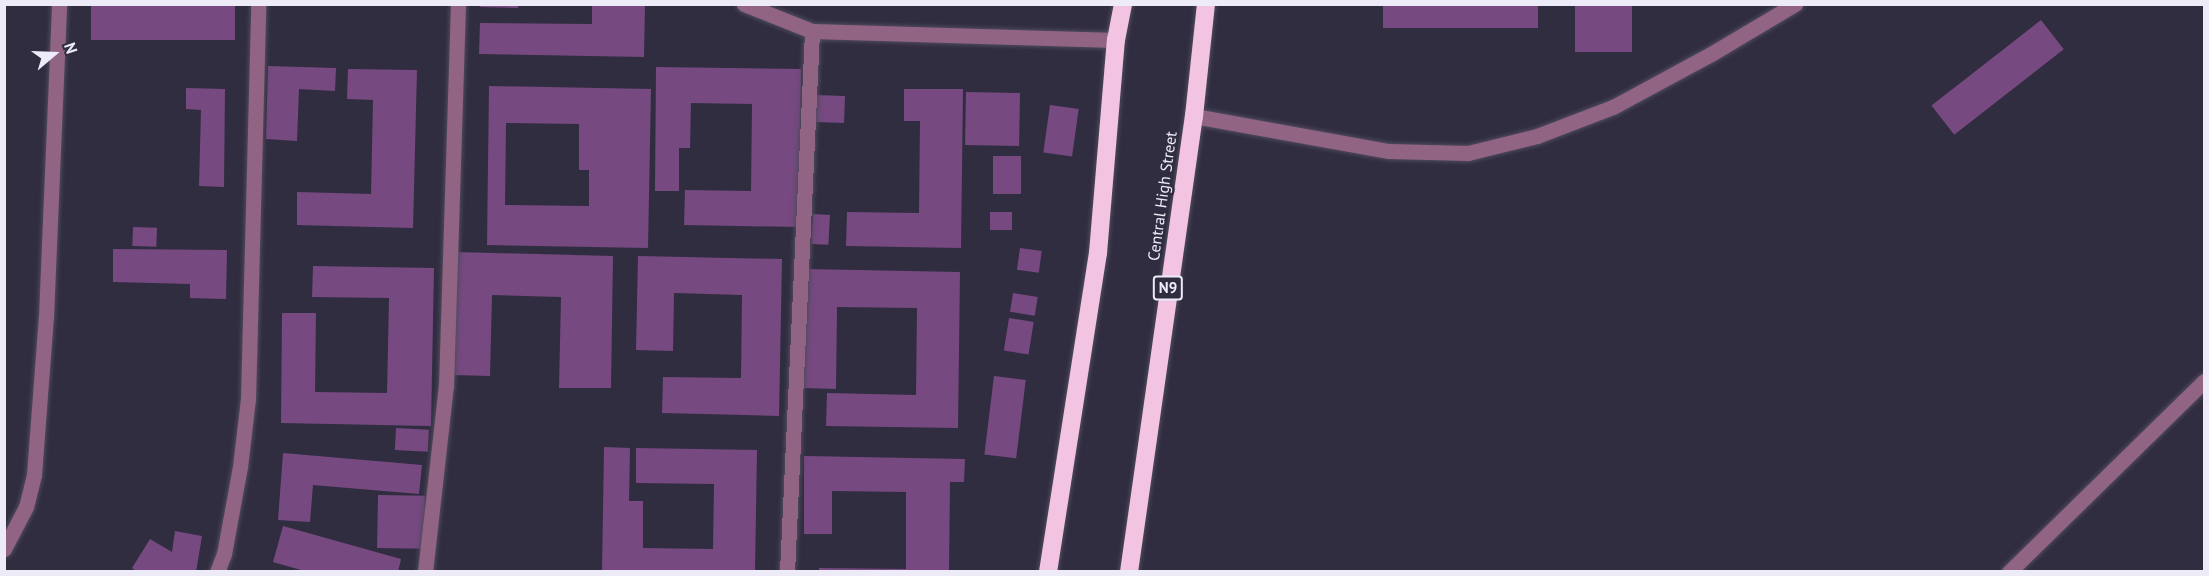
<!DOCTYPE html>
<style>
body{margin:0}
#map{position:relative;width:2209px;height:576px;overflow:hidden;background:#312d40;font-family:"PT Sans",sans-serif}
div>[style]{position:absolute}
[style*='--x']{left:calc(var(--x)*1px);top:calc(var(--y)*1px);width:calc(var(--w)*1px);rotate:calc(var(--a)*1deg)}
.building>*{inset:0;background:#764981;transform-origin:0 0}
.roads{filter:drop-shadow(0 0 2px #4f4b5d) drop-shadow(0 0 2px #4f4b5d)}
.minor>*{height:15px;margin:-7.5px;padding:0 7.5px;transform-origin:7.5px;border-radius:7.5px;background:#926483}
.highway>*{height:18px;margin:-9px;padding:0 9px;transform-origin:9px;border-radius:9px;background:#f2c4e2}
span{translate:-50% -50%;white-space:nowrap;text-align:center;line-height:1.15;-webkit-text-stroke:5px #312d40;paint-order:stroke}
.shield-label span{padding:2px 4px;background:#312d40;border:2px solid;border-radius:4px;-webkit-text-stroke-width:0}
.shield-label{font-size:15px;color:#edebf7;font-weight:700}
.street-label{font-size:16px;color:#edebf7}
.frame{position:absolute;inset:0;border:6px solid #edebf7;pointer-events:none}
.north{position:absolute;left:24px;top:24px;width:60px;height:60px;-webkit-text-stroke:4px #312d40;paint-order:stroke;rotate:71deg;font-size:16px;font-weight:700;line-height:24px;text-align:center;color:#edebf7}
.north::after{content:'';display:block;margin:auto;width:21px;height:27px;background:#edebf7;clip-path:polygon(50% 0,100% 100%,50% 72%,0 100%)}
</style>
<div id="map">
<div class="building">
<div style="left:91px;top:4px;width:144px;height:36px"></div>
<div style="clip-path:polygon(480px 4px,518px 4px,518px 8px,480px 7px)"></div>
<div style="clip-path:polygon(592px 4px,645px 4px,644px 57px,479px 54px,480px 23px,592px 24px)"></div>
<div style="left:1383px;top:4px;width:155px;height:24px"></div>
<div style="left:1575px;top:4px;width:57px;height:48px"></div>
<div style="left:2041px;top:20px;width:37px;height:139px;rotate:52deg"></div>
<div style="clip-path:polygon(268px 66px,336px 68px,335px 91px,299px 89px,297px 141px,266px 139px)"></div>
<div style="clip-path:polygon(656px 67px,801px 69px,799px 227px,684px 225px,685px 190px,751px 191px,752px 104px,691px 103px,690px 148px,679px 148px,679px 191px,655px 191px)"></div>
<div style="clip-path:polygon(348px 69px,417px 70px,413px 228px,297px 225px,297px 192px,371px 194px,373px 100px,347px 99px)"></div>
<div style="clip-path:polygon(evenodd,489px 86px,651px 89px,648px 248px,487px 245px,489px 86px,506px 123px,579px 124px,579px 170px,589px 170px,589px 206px,505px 205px,506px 123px)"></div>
<div style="clip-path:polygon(186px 88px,225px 89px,224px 187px,199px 186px,201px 110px,186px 109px)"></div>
<div style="clip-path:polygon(904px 89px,963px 89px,961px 248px,846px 246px,847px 212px,919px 213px,920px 121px,904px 121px)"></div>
<div style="left:966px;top:92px;width:54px;height:53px;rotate:1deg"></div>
<div style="left:816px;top:95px;width:29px;height:27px;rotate:2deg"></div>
<div style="left:1050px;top:105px;width:29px;height:48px;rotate:8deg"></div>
<div style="left:993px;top:156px;width:28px;height:38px"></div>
<div style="left:990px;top:212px;width:22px;height:18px"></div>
<div style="left:813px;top:214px;width:17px;height:30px;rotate:3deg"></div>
<div style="left:133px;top:227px;width:24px;height:19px;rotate:2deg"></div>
<div style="left:1020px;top:248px;width:22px;height:22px;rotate:8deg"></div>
<div style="clip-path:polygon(113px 249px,227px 250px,226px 299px,190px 298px,190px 284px,113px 282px)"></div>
<div style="clip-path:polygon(455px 252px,613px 256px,611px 388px,559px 388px,561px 297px,492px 295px,490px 376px,453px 375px)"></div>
<div style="clip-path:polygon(638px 256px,782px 259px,779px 416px,662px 413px,663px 377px,741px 378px,742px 295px,674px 293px,673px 351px,636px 350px)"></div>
<div style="clip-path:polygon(313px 266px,434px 268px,431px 426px,281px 423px,282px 313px,316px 313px,315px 392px,387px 393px,389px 298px,312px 297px)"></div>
<div style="clip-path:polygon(805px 269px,960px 272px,958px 428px,826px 426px,827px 393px,916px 395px,917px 308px,837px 307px,836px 389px,804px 388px)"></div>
<div style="left:1013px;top:293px;width:25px;height:19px;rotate:9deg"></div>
<div style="left:1009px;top:318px;width:25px;height:33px;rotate:9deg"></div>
<div style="left:994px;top:376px;width:32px;height:79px;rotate:7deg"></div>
<div style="left:396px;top:428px;width:33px;height:22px;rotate:3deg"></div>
<div style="clip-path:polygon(604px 447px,630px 448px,629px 501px,643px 501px,643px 548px,713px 549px,714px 484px,636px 483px,636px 448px,757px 450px,755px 572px,602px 572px)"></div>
<div style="clip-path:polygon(283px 453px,422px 465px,419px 494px,313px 485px,310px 522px,278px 520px)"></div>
<div style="clip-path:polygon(804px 456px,965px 459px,964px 482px,950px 482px,949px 572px,819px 572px,819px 568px,906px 569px,906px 492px,832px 491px,832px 534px,804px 534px)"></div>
<div style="left:378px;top:495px;width:47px;height:53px;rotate:1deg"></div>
<div style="clip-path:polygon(283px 526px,401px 559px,398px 572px,308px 572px,273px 562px)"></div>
<div style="clip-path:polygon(175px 531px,202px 536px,196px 572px,137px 572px,132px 568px,150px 539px,172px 552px)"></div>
</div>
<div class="roads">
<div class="minor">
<div style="--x:744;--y:4;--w:73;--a:21.7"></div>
<div style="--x:812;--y:31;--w:304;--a:1.7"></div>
<div style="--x:1194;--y:116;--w:198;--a:10.2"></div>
<div style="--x:1389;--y:151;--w:79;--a:1.5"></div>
<div style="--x:1468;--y:153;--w:71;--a:-13.8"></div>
<div style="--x:1537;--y:136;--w:81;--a:-20.9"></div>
<div style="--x:1613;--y:107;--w:111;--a:-28.4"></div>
<div style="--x:1711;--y:54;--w:98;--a:-30.8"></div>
<div style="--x:4;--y:549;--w:47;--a:-62.4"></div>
<div style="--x:26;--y:507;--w:33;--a:-76"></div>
<div style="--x:34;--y:475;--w:158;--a:-85.7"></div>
<div style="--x:46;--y:317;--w:313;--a:-87.6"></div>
<div style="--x:217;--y:572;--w:19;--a:-69"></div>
<div style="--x:224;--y:554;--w:88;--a:-79.6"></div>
<div style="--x:240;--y:467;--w:68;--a:-83.3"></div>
<div style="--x:248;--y:399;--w:395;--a:-88.5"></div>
<div style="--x:425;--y:572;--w:187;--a:-83.6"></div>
<div style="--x:446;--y:386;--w:382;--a:-88.2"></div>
<div style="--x:787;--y:572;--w:542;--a:-87.35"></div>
<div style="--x:2009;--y:572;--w:273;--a:-44.4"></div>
</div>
<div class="highway">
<div style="--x:1048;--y:572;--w:323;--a:-81.1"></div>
<div style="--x:1098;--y:253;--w:214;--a:-85.2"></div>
<div style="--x:1116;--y:40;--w:37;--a:-79"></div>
<div style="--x:1129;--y:572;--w:461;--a:-81.9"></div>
<div style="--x:1194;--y:116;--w:113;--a:-83.9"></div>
</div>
</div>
<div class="shield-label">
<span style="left:1168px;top:288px">N9</span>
</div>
<div class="street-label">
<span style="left:1162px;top:196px;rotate:-82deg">Central High Street</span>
</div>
<div class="frame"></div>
<div class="north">N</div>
</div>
